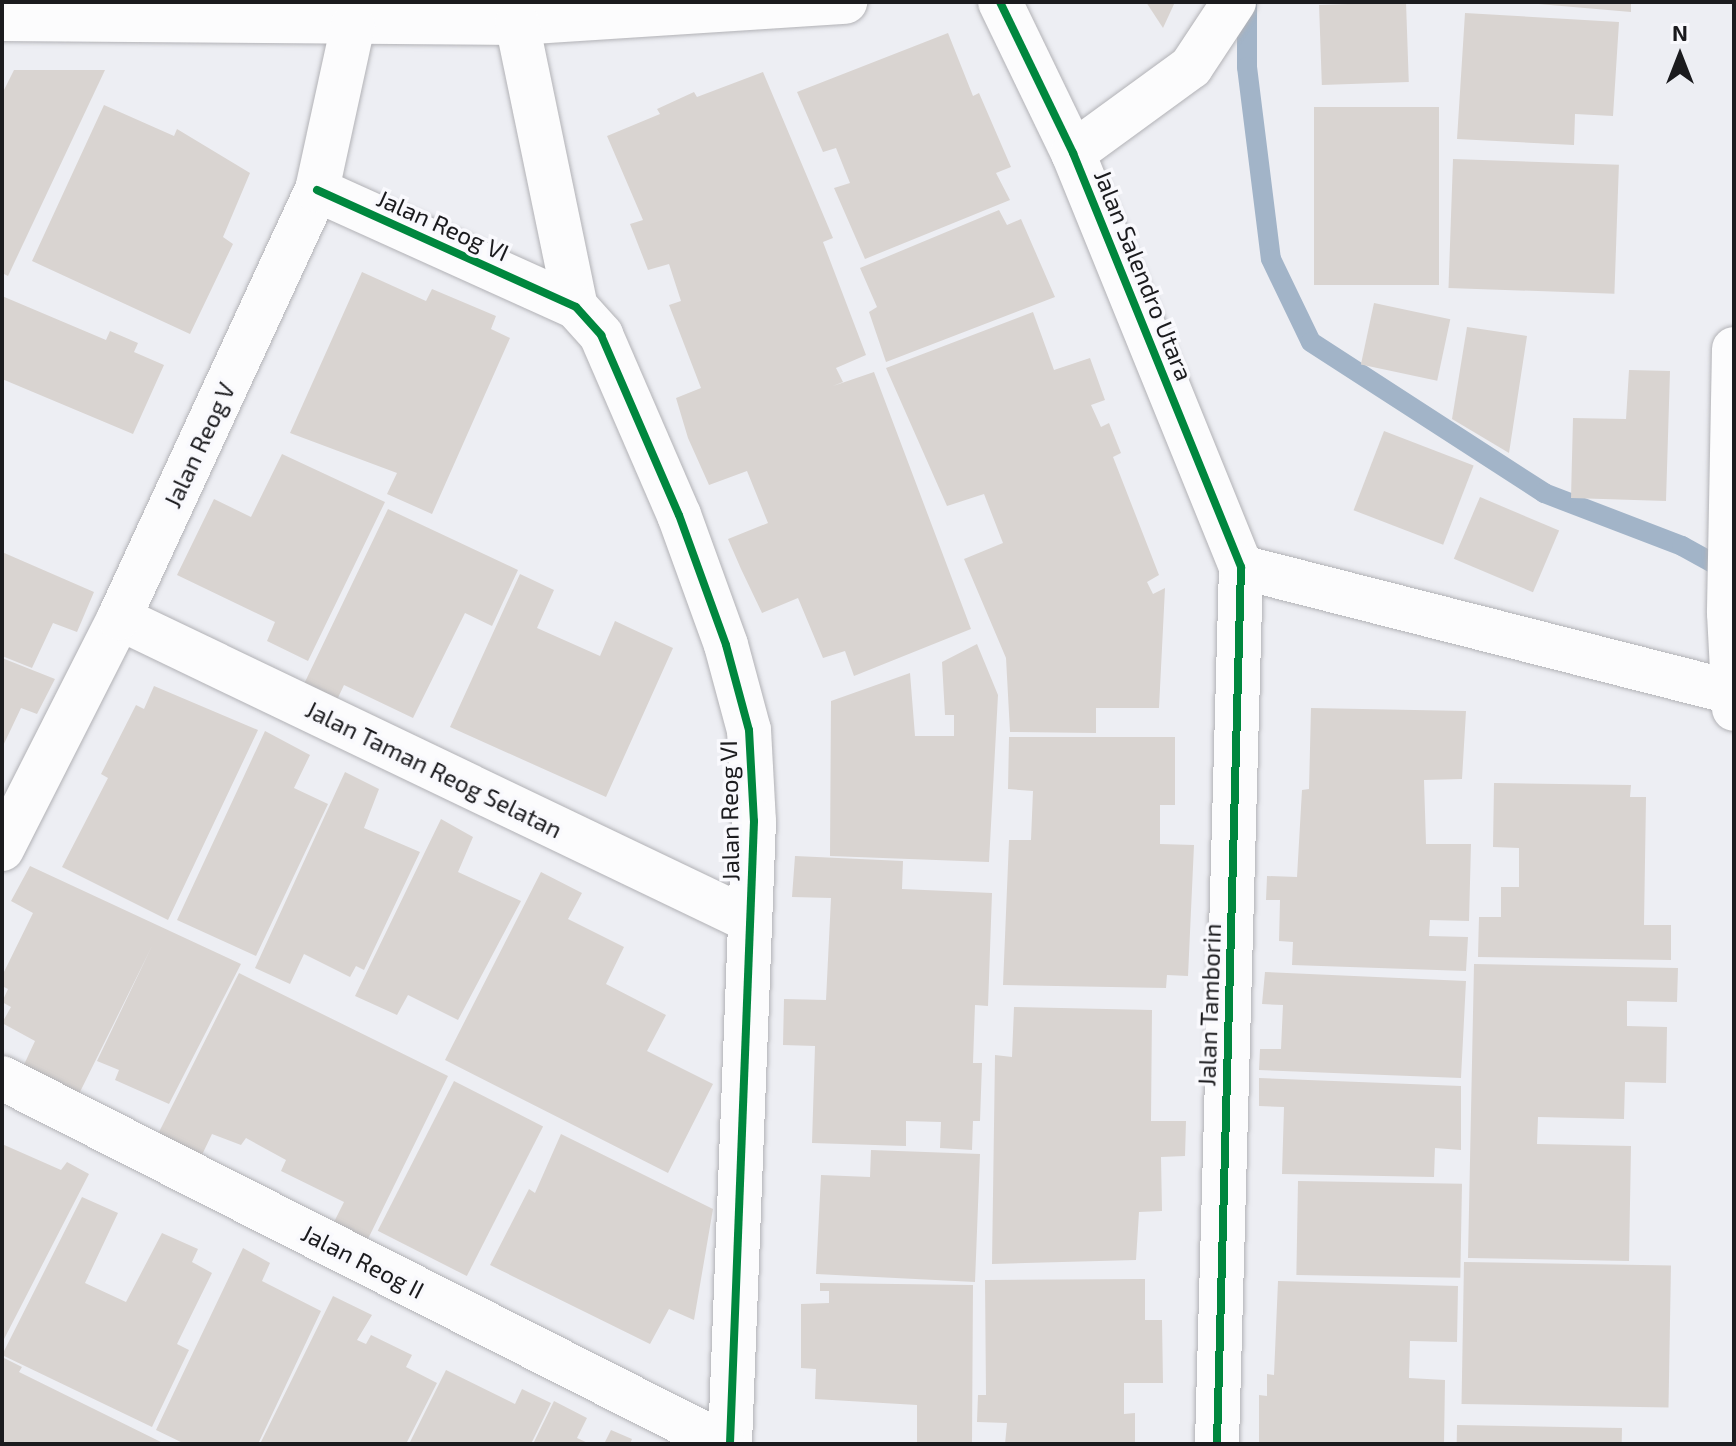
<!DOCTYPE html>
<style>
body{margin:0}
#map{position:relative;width:1736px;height:1446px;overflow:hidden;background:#edeef3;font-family:"Exo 2",sans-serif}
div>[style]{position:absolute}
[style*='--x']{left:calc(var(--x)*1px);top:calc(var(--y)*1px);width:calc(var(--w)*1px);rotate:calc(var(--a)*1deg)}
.stream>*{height:20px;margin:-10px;padding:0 10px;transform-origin:10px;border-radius:10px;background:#a2b4c8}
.building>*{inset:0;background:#d9d4d1;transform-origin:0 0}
.roads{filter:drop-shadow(0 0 2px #b2b2b6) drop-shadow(0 0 2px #b2b2b6)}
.street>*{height:44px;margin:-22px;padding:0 22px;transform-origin:22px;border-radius:22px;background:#fcfcfd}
.secondary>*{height:44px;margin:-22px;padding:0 22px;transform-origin:22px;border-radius:22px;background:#fcfcfd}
.cycleway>*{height:8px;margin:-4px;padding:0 4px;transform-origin:4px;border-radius:4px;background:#00873e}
span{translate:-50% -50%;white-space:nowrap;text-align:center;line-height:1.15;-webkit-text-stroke:7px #f9f9fd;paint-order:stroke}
.street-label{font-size:24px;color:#1b1b1e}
.frame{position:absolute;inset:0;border:4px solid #1b1b1e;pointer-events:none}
.north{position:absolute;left:1640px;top:16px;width:80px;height:80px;-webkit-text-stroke:6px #f9f9fd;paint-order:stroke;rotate:0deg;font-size:22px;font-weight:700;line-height:32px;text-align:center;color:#1b1b1e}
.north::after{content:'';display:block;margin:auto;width:28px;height:36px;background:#1b1b1e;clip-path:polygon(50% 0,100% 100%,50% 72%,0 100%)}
</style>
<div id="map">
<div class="stream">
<div style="--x:1247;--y:2;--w:65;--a:90"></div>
<div style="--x:1247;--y:67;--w:193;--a:82.9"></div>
<div style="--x:1271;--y:259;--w:92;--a:64.3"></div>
<div style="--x:1311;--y:342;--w:278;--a:32.9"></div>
<div style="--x:1544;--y:493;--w:148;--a:21"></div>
<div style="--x:1682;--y:546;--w:56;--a:28.9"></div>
</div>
<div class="building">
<div style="clip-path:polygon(1146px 2px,1175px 2px,1163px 28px)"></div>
<div style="left:1406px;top:2px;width:80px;height:87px;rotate:88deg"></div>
<div style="clip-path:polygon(1515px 2px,1631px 2px,1631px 12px)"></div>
<div style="clip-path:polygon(1465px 13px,1619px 22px,1613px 116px,1575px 114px,1574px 145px,1457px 139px)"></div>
<div style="clip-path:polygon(948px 33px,973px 96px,979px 93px,1011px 167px,996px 173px,1010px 200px,865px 259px,834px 188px,850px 183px,836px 148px,823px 152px,797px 92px)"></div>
<div style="clip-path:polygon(14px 70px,105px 70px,8px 276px,2px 273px,2px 94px)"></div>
<div style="clip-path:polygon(763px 72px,833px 238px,823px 242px,866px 355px,836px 368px,843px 382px,833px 386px,874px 372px,971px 629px,854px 676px,845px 651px,823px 658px,798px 598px,762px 613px,741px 569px,728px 539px,768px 523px,747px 471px,709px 485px,688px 438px,676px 398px,701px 388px,669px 305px,681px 301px,669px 264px,648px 270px,630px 224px,643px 220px,607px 136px,660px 114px,657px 109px,694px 92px,697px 97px)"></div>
<div style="clip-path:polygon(104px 105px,174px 136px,177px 129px,250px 173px,223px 237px,233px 244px,190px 334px,32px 261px)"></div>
<div style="left:1314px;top:107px;width:125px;height:178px"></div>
<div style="left:1453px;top:159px;width:166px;height:129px;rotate:2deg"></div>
<div style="clip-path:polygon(999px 210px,1007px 225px,1021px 219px,1055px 297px,886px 362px,869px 312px,877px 307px,860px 268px)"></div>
<div style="clip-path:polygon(362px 272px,426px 301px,432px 289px,496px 316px,491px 329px,510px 338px,432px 514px,387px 494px,397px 473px,290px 433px)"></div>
<div style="clip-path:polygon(2px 296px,106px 340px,110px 331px,138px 343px,134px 352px,164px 365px,133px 434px,2px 379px)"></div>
<div style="left:1374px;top:303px;width:78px;height:63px;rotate:12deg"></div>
<div style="clip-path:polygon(1033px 312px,1054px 370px,1090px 358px,1105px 400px,1091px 405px,1101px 427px,1109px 423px,1121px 453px,1113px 457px,1159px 575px,1147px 582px,1153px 594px,1165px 588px,1159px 708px,1096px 708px,1096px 733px,1010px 732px,1006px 658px,964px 559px,1003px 543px,984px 494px,947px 506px,886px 368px)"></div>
<div style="clip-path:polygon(1467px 327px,1527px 336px,1509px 453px,1452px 419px)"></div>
<div style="clip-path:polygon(1629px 370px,1670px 371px,1666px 501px,1571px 498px,1573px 418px,1626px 419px)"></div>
<div style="left:1384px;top:431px;width:96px;height:85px;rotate:21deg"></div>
<div style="clip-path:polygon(282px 454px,385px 502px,308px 661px,267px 641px,275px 622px,177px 575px,214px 499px,251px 517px)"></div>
<div style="left:1480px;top:497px;width:86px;height:67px;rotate:23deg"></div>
<div style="clip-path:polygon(388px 509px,518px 570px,492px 626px,465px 613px,413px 718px,344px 685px,336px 702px,303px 686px)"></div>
<div style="clip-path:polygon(2px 552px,94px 592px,77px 632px,53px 623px,32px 668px,2px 656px)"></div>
<div style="clip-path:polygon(520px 574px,554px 590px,537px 628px,600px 656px,615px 621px,673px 648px,606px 797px,450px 727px)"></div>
<div style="clip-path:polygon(977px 644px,998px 695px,989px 862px,830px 856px,831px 701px,910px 673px,915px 736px,954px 736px,954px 715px,945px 715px,942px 662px)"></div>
<div style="clip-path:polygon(2px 658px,55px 679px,37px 714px,21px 708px,2px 748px)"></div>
<div style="clip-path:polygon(154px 686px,258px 730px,168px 920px,62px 867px,108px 778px,101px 774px,136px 705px,144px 709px)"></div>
<div style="clip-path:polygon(1311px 708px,1466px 711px,1462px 779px,1424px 780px,1426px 844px,1471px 844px,1469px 921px,1430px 920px,1429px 936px,1468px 937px,1466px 971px,1292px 965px,1293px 942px,1279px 941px,1280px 900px,1266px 900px,1267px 876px,1297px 877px,1302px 790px,1309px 789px)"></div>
<div style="clip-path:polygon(265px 731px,310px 755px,294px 788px,328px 804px,256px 956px,177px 920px)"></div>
<div style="clip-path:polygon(1009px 737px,1175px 737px,1175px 805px,1160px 805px,1160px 844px,1194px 845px,1188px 976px,1167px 975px,1166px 988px,1003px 985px,1009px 840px,1031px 840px,1033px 791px,1008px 789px)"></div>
<div style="clip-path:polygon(345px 772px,379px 789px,364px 828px,420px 852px,364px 970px,356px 966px,350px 977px,304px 954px,290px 984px,255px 968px)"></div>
<div style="clip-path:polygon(1494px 783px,1631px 785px,1630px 797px,1646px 797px,1644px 925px,1671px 925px,1671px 960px,1478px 957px,1479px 917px,1501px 917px,1501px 887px,1519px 887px,1519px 848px,1493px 847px)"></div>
<div style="clip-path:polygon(441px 819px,473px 837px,458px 872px,521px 901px,458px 1020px,408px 995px,397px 1015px,355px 996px)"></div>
<div style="clip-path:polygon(795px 856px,903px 861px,902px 889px,992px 893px,988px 1006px,975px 1005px,973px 1063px,982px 1063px,980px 1121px,973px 1121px,972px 1150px,940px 1148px,941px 1122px,906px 1121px,906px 1146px,812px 1143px,815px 1046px,783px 1045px,784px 999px,826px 1000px,831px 898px,792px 897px)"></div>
<div style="clip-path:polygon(30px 866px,241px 964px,169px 1104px,115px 1080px,119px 1070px,97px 1061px,152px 946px,78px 1096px,21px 1071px,35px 1041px,2px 1023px,11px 1007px,2px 1002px,8px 989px,2px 986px,2px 976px,33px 913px,11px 901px)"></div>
<div style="clip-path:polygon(541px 872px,582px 893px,568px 919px,624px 947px,606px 984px,666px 1015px,647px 1051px,713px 1084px,668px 1173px,445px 1060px)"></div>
<div style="clip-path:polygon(1474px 964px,1678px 968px,1677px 1002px,1627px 1001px,1627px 1026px,1667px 1027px,1666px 1083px,1625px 1082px,1624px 1119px,1538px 1117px,1537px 1144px,1631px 1146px,1629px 1261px,1468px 1258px)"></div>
<div style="clip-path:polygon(1265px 972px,1466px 981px,1461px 1078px,1259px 1070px,1260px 1049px,1281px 1049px,1283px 1005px,1262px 1004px)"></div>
<div style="clip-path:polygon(239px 973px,448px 1076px,366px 1243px,332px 1226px,344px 1202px,281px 1171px,286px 1160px,246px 1138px,241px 1145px,212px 1134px,200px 1159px,155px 1140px)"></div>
<div style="clip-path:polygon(1014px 1007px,1152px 1010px,1151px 1121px,1186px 1121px,1185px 1156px,1161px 1157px,1162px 1211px,1139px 1212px,1136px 1260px,992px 1264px,995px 1055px,1012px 1057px)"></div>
<div style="clip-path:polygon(1259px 1078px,1461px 1086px,1461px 1150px,1435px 1148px,1434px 1177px,1282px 1174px,1284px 1107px,1259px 1106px)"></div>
<div style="left:454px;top:1081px;width:100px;height:168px;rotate:27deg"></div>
<div style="clip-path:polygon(561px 1134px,713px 1209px,694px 1320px,669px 1309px,650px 1344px,490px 1265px,529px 1189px,535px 1193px)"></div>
<div style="clip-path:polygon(2px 1144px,61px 1170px,67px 1162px,89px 1174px,2px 1343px)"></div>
<div style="clip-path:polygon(871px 1150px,980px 1154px,975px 1282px,816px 1274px,821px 1175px,870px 1177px)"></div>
<div style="left:1298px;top:1181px;width:164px;height:94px;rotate:1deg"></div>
<div style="clip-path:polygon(82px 1197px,118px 1213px,85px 1283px,126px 1302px,162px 1233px,198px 1249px,192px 1262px,212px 1273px,177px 1344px,189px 1350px,152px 1427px,2px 1355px)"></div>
<div style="clip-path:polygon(243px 1248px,270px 1263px,262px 1281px,321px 1311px,258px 1444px,185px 1444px,156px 1430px)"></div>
<div style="left:1464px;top:1262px;width:207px;height:142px;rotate:1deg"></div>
<div style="clip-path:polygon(1145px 1279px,1145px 1320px,1162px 1320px,1163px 1383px,1124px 1383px,1124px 1414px,1135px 1413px,1135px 1444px,1005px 1444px,1007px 1423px,977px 1422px,978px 1395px,986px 1395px,985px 1280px)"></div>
<div style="clip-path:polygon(1278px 1281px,1458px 1286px,1457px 1342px,1410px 1341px,1409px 1378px,1445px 1380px,1444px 1444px,1259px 1443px,1259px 1395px,1267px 1396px,1267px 1374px,1274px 1375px)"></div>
<div style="clip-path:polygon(820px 1283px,973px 1285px,972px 1444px,917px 1444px,917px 1405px,815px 1399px,816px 1369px,801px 1368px,801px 1304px,829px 1303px,829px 1291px,820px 1291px)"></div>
<div style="clip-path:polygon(333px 1296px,372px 1315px,357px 1340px,366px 1344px,371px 1335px,412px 1355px,406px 1367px,437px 1383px,406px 1444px,260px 1444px)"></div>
<div style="clip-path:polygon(2px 1357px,22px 1367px,19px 1372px,165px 1444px,2px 1444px)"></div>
<div style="clip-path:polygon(446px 1370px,515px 1404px,522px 1389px,551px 1403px,531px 1444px,409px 1444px)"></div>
<div style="clip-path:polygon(554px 1401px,587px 1418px,577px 1438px,590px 1444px,533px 1444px)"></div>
<div style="left:1457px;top:1425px;width:165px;height:19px;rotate:1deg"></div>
<div style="clip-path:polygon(611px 1430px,632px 1439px,630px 1444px,604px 1444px)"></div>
</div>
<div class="roads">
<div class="street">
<div style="--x:1000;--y:2;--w:168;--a:64.2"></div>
<div style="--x:1073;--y:153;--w:447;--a:67.9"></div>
<div style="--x:1241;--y:567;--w:877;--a:91.57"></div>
<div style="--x:2;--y:19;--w:515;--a:0.45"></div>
<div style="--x:517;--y:23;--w:329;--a:-3.7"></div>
<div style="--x:517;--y:23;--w:290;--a:78.3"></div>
<div style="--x:1073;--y:153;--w:146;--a:-36.1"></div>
<div style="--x:1191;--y:67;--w:78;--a:-56.5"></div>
<div style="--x:317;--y:190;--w:284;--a:24.3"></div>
<div style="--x:576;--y:307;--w:38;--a:48"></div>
<div style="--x:601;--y:335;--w:196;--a:66.6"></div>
<div style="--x:679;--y:515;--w:138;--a:70.1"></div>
<div style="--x:726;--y:645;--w:88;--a:74.9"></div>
<div style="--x:749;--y:730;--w:91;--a:86.9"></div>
<div style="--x:754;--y:821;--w:623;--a:92.21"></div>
<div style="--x:1241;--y:567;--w:506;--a:14.31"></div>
<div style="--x:119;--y:618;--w:699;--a:25.61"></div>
<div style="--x:2;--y:849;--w:259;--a:-63.1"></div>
<div style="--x:119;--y:618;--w:472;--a:-65.2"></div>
<div style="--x:317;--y:190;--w:169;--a:-77.7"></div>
<div style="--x:2;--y:1078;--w:809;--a:26.88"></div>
</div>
<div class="secondary">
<div style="--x:1734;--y:349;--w:264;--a:91.1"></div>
<div style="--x:1729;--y:613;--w:96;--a:87"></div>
</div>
</div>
<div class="cycleway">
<div style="--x:1000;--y:2;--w:168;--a:64.2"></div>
<div style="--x:1073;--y:153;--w:447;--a:67.9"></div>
<div style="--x:1241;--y:567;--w:877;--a:91.57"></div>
<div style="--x:317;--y:190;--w:284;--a:24.3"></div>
<div style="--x:576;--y:307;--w:38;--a:48"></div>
<div style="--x:601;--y:335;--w:196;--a:66.6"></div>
<div style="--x:679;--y:515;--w:138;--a:70.1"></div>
<div style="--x:726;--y:645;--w:88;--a:74.9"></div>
<div style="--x:749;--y:730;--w:91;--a:86.9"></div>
<div style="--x:754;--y:821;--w:623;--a:92.21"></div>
</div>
<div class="street-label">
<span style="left:443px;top:225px;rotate:24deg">Jalan Reog VI</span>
<span style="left:1144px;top:275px;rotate:68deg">Jalan Salendro Utara</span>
<span style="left:199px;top:445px;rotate:-65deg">Jalan Reog V</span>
<span style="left:434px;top:769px;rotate:26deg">Jalan Taman Reog Selatan</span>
<span style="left:729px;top:811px;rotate:-91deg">Jalan Reog VI</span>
<span style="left:1209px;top:1005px;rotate:-88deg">Jalan Tamborin</span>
<span style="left:363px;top:1261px;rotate:27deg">Jalan Reog II</span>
</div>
<div class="frame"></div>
<div class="north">N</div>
</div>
